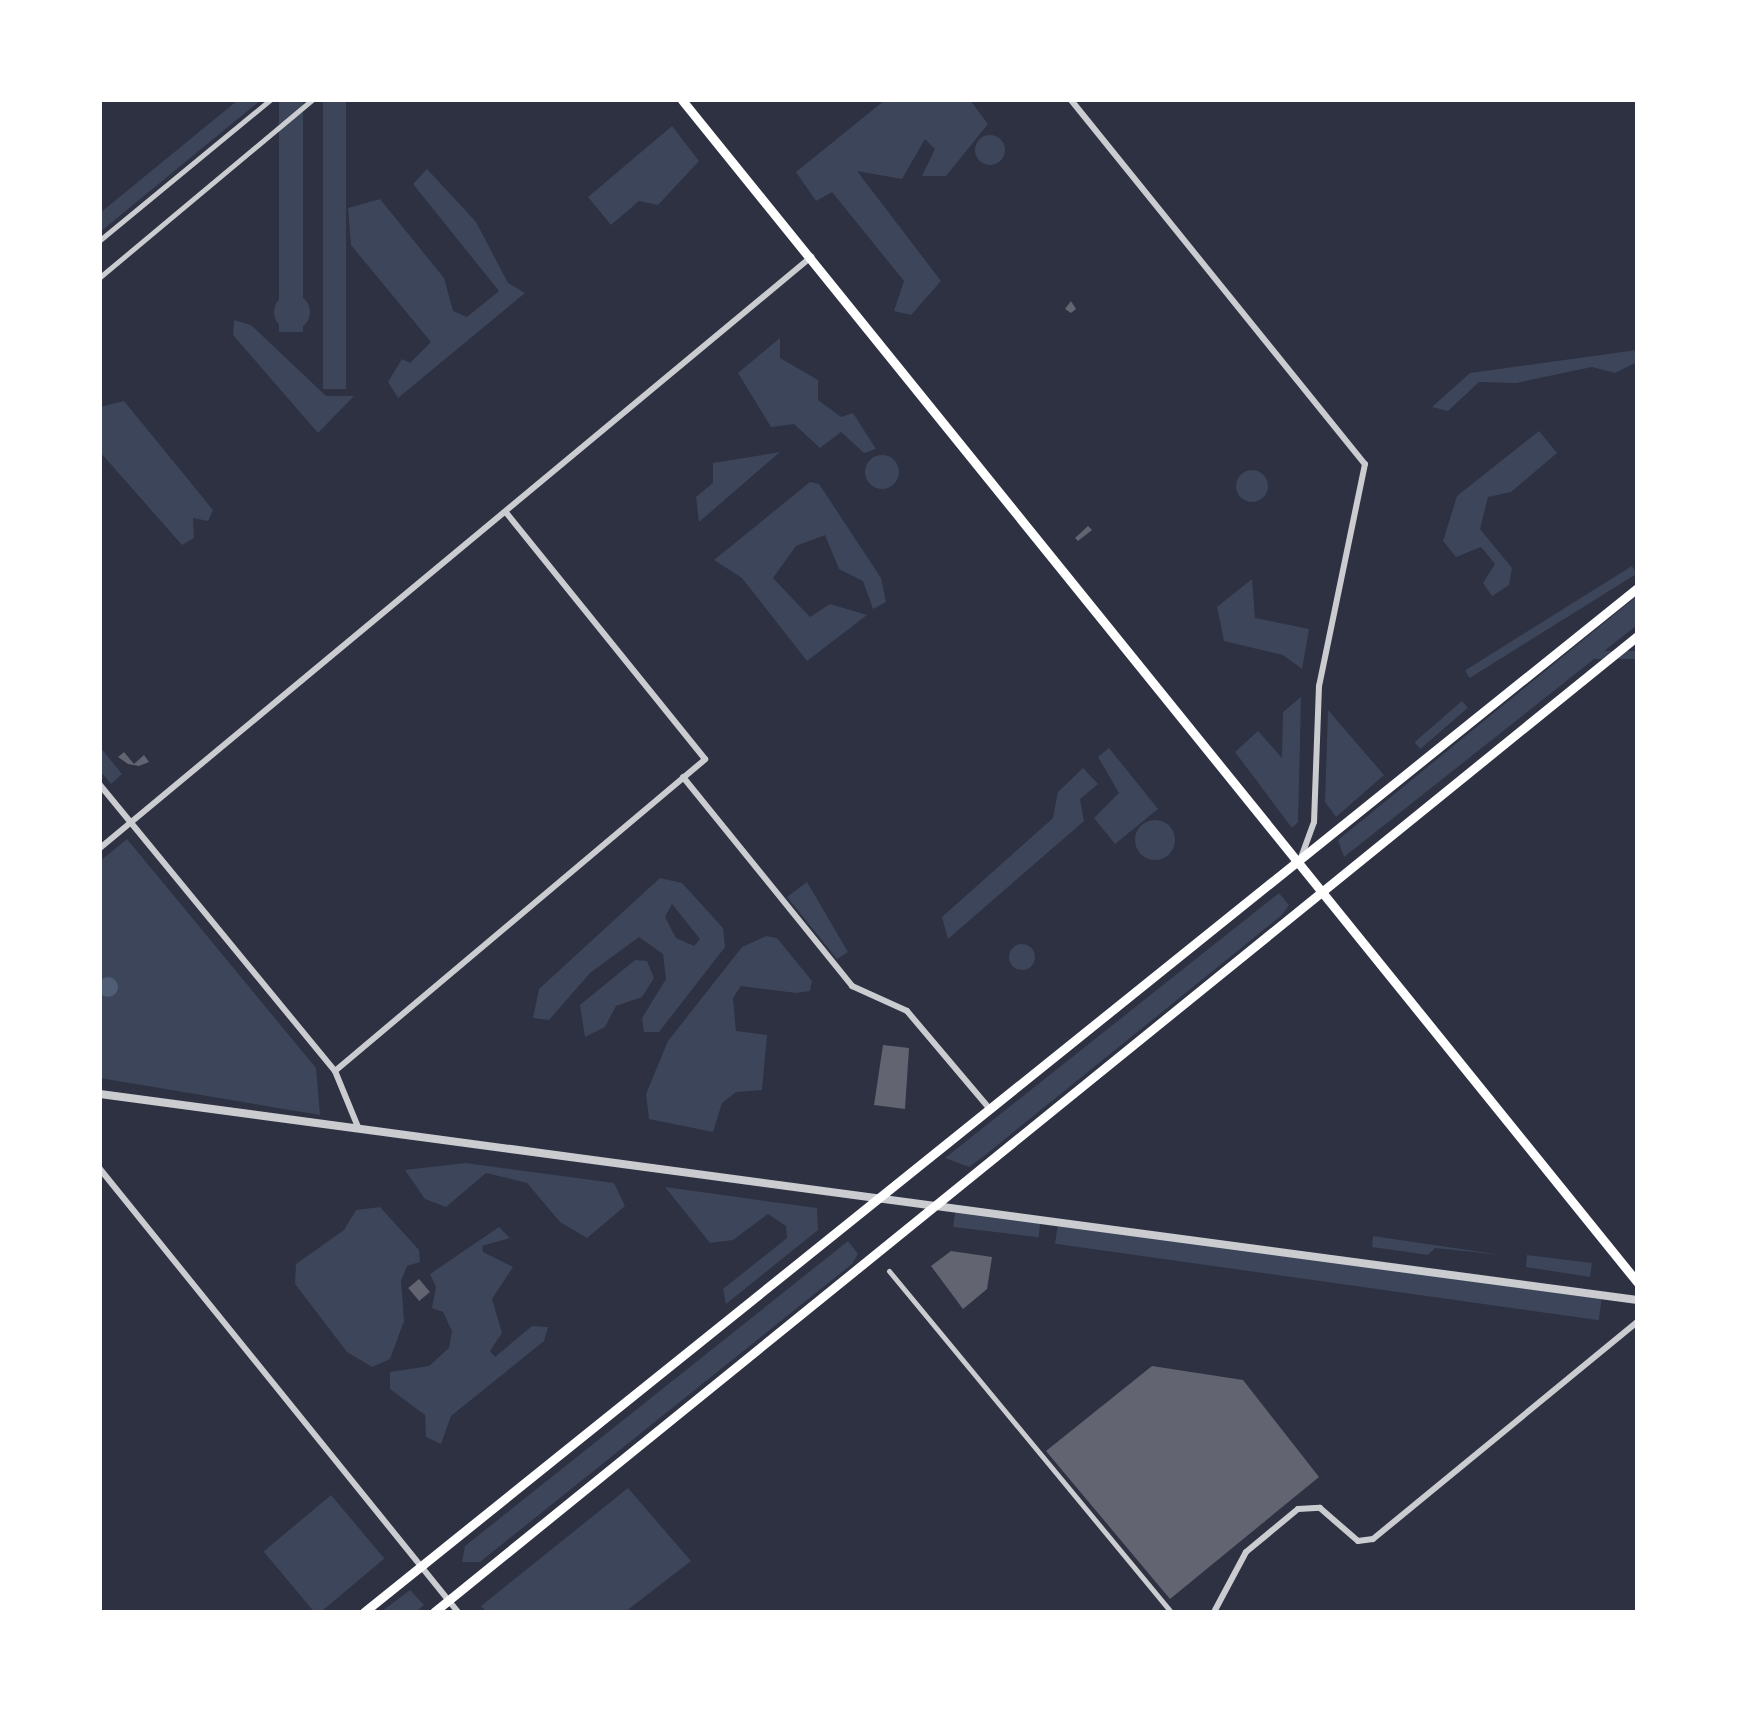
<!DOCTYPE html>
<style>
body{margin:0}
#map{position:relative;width:1737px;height:1712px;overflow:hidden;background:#2d3142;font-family:"Sofia Sans Condensed",sans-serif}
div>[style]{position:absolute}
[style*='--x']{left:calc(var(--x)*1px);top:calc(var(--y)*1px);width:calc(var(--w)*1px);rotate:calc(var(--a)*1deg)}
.green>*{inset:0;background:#3c4559;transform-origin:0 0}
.round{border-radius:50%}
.water>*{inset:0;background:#4f5d75}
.building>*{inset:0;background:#626471;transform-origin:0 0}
.pedestrian>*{height:5px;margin:-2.5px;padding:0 2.5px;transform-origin:2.5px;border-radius:2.5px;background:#caccd0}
.minor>*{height:6px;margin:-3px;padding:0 3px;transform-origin:3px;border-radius:3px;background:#caccd0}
.tertiary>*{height:8px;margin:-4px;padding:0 4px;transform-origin:4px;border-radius:4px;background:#caccd0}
.secondary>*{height:9px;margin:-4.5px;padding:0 4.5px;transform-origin:4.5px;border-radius:4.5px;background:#fff}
span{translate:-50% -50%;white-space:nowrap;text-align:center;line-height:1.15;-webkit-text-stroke:8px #fff;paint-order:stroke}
.frame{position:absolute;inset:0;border:102px solid #fff;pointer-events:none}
</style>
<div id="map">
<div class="green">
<div style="clip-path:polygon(238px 100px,261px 100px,100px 232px,100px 213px)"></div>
<div style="left:279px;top:100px;width:24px;height:232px"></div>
<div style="left:323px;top:100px;width:23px;height:289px"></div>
<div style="clip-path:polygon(885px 100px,970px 100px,988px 124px,946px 176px,922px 176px,935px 149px,925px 139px,902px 179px,857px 171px,941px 281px,911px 315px,894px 311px,904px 281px,832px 192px,816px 201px,796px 172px)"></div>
<div style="clip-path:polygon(672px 126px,699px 161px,658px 205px,639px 201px,611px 225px,588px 197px)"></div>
<div class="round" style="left:975px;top:135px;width:30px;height:30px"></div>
<div style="clip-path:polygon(427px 169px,476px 222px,508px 283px,525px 293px,398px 398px,388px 382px,402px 359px,410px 363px,431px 342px,351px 245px,348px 208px,380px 199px,444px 278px,453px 311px,467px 317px,499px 291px,413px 184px)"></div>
<div class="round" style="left:274px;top:294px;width:36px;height:36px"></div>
<div style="clip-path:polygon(234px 320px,251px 325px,326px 396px,354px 396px,318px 433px,233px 335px)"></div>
<div style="clip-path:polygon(780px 338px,780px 358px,818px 380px,818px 400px,841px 417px,853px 413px,876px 449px,864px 453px,841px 432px,820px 448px,794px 424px,771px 427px,738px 373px)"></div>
<div style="clip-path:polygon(1637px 350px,1637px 362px,1615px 373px,1592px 367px,1516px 383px,1479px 382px,1448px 411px,1432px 407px,1470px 373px)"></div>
<div style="clip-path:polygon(124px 401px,213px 510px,208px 521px,193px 518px,194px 538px,182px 545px,100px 452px,100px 407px)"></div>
<div style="clip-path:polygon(1539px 431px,1557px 453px,1511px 492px,1488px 497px,1480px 529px,1512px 568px,1509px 585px,1492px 596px,1483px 583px,1495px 564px,1481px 547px,1456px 557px,1443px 541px,1457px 496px)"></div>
<div style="clip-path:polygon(780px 452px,699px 522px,696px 497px,713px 483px,713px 463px)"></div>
<div class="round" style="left:865px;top:455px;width:34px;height:34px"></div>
<div class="round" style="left:1236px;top:470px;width:32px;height:32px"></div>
<div style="clip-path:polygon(810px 482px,819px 484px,881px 578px,886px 602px,873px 609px,863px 581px,839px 569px,825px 535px,796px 546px,773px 578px,810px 617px,830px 604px,867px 615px,807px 661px,742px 578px,714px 560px)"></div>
<div style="left:1632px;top:566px;width:9px;height:197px;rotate:58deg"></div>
<div style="clip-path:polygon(1252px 579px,1255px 618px,1309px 629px,1302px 669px,1283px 655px,1224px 641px,1217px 607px)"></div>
<div style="clip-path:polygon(1637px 596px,1637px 625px,1344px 857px,1338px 840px)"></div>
<div style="left:1637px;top:651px;width:8px;height:48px;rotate:90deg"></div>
<div style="clip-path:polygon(1301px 697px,1298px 822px,1292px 828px,1235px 752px,1258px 731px,1282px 758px,1283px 712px)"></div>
<div style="left:1462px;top:701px;width:9px;height:63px;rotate:49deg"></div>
<div style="clip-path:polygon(1328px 710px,1384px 775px,1336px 817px,1325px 802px)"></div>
<div style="clip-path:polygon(100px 747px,122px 774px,111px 784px,100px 771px)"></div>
<div style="clip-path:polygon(1109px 748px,1158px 809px,1115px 844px,1094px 818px,1119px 793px,1098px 757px)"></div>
<div style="clip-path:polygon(1083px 768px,1098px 784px,1080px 799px,1084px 821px,948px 939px,942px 917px,1053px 818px,1058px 792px)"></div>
<div class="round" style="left:1135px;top:820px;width:40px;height:40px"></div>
<div style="clip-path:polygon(127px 839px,316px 1068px,320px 1115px,100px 1078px,100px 861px)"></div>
<div style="clip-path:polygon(evenodd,660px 878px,682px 883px,723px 928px,725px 947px,659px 1032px,644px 1032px,642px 1018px,666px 979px,663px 954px,639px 937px,590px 973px,549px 1020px,533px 1018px,539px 989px,660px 878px,672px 904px,700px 939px,694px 946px,676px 938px,665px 917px,672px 904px)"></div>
<div style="clip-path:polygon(807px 882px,848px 952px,837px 959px,787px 897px)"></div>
<div style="clip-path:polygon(1279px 893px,1289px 905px,1282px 915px,984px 1156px,969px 1167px,945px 1158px)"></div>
<div style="clip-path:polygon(766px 936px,777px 938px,812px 981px,810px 991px,796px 993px,741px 986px,733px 998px,736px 1031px,767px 1035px,762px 1090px,736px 1092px,722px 1103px,713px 1132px,649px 1119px,646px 1094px,668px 1041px,742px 947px)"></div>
<div class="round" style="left:1009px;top:944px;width:26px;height:26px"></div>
<div style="clip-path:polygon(635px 960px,647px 961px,654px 978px,642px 997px,616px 1006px,605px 1027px,585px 1037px,580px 1005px)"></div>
<div style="clip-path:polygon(465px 1163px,614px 1183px,625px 1206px,587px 1238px,560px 1222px,527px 1183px,486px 1173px,446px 1207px,425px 1199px,405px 1170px)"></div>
<div style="clip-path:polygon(665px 1187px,817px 1208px,818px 1230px,726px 1304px,723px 1289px,787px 1238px,786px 1226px,768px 1214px,733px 1240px,710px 1243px)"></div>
<div style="clip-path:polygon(380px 1207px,419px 1250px,420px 1262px,407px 1266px,401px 1281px,404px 1321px,390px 1359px,372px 1367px,347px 1352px,295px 1284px,296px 1264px,344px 1230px,356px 1210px)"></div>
<div style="left:955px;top:1212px;width:86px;height:15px;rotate:7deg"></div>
<div style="left:1058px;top:1223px;width:549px;height:21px;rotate:8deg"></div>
<div style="clip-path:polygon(499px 1227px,510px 1238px,482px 1246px,483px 1252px,513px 1267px,492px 1299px,502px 1333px,490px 1351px,495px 1357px,532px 1326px,548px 1327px,544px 1341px,451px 1416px,441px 1444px,426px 1437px,425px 1415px,390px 1389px,390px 1372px,429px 1366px,449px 1348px,452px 1331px,443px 1312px,432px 1308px,436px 1287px,430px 1274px)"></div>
<div style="clip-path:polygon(1373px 1236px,1502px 1255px,1435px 1248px,1428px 1255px,1372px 1247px)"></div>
<div style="clip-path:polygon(848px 1241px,858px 1254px,852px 1264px,480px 1562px,462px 1562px,465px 1546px)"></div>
<div style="clip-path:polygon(1527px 1255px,1592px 1263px,1590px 1277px,1526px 1267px)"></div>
<div style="clip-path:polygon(628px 1488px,691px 1561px,625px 1612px,486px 1612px,481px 1606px)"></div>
<div style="left:331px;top:1495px;width:83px;height:88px;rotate:50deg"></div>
<div style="clip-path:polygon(410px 1590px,424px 1605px,416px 1612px,381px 1612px)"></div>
</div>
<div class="water">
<div class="round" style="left:98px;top:977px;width:20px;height:20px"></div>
</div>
<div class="building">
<div style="clip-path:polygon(1071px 301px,1076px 309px,1071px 313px,1065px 309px)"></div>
<div style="clip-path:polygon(1088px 526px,1092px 530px,1078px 541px,1075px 538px)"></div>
<div style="clip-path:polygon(124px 752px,134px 764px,144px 755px,149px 762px,139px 766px,128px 764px,118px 757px)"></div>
<div style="clip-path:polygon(883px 1045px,909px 1048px,905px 1109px,874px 1105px)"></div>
<div style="clip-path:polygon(951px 1251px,992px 1257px,987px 1289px,963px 1309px,931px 1266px)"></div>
<div style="left:419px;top:1279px;width:17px;height:14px;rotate:50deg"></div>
<div style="clip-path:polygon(1152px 1366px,1243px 1380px,1319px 1477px,1170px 1599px,1046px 1451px)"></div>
</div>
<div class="pedestrian">
<div style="--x:100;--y:240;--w:220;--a:-39.5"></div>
<div style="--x:100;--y:277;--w:276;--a:-39.9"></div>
<div style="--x:889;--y:1271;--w:442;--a:50.4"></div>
</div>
<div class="minor">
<div style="--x:1071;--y:100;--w:468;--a:51.1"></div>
<div style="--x:1365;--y:464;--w:227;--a:101.7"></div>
<div style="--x:1319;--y:686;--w:136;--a:92.1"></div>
<div style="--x:1314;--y:822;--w:35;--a:110"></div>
<div style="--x:683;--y:777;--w:269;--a:51"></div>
<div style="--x:852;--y:986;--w:60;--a:24.4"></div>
<div style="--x:907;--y:1011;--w:127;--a:49.8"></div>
<div style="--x:100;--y:785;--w:370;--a:50.6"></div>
<div style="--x:335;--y:1071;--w:61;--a:67.7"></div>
<div style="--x:100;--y:848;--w:925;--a:-39.73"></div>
<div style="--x:335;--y:1071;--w:484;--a:-40.1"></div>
<div style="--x:705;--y:759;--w:317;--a:-128.9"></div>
<div style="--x:100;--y:1169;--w:570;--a:51.06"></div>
<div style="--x:1214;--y:1612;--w:68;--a:-61.9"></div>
<div style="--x:1246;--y:1552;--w:67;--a:-39.6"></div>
<div style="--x:1298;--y:1509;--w:22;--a:-3"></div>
<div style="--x:1320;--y:1508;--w:50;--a:41"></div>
<div style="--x:1358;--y:1541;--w:15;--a:-8"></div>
<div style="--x:1373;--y:1539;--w:342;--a:-39.4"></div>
</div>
<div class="tertiary">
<div style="--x:100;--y:1094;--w:1551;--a:7.63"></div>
</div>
<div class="secondary">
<div style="--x:682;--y:100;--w:1520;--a:51.06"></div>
<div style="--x:364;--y:1612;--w:1634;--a:-38.81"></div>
<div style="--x:434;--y:1612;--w:1549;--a:-39.05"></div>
</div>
<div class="frame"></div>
</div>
